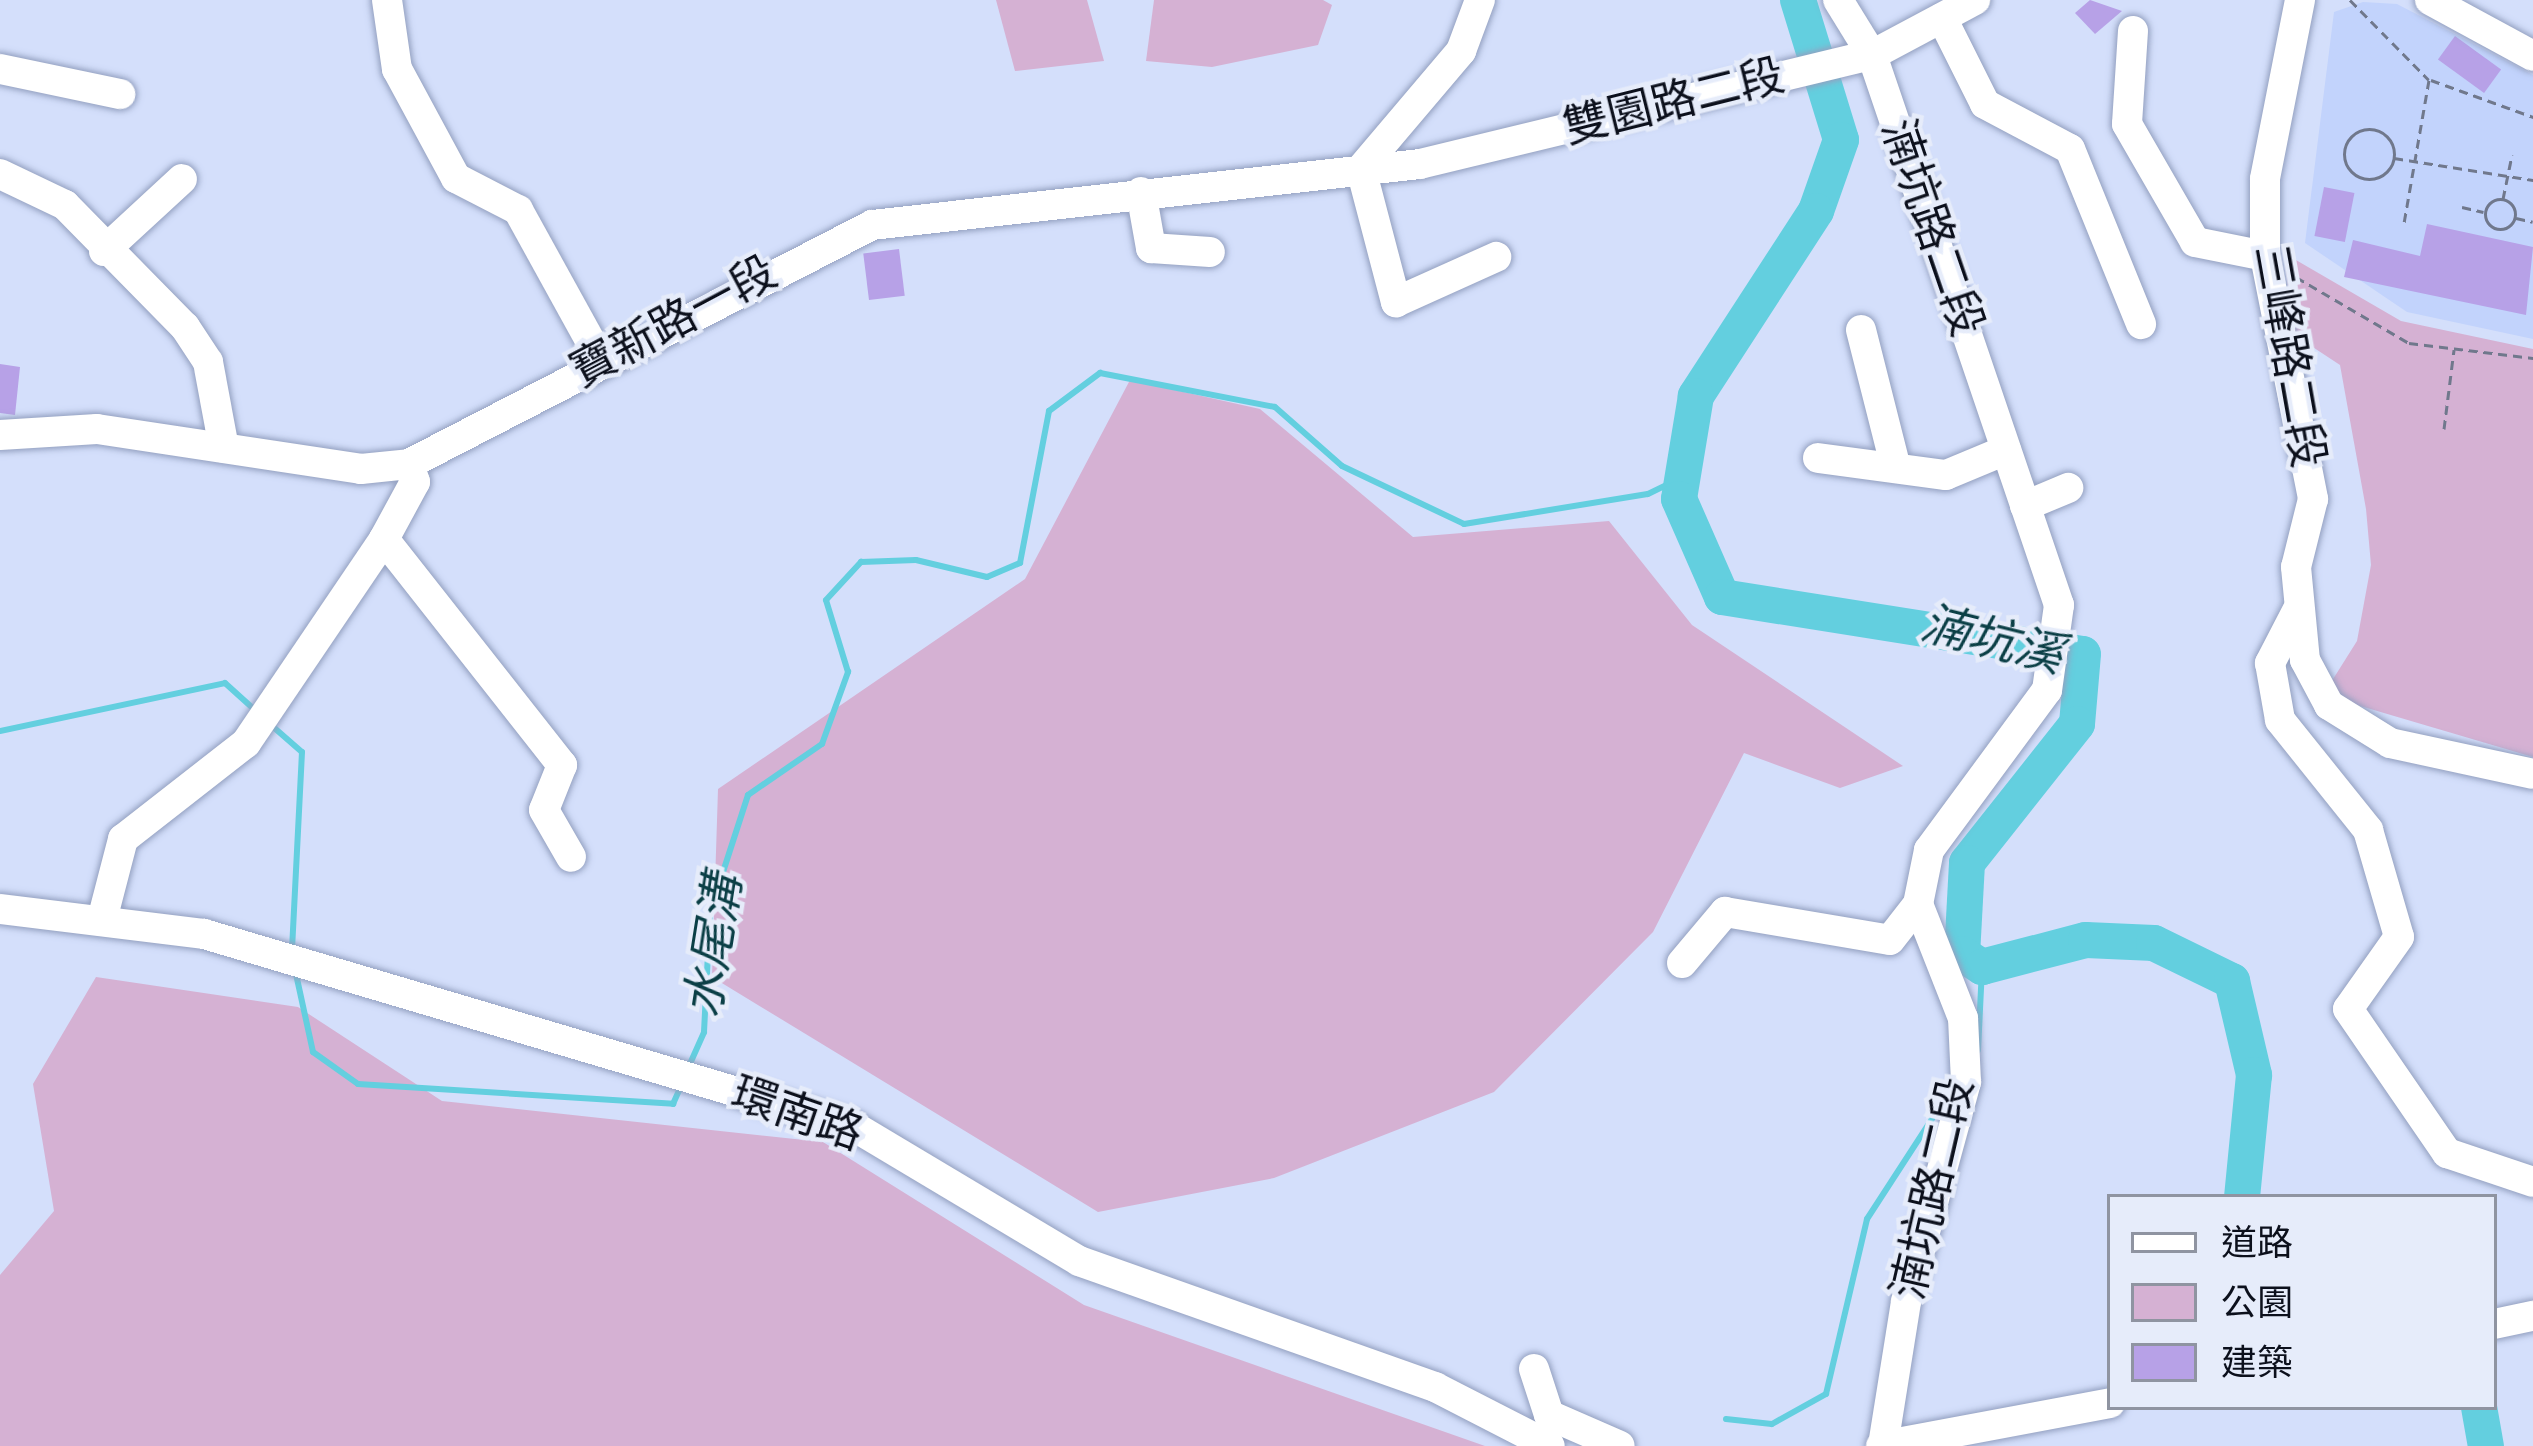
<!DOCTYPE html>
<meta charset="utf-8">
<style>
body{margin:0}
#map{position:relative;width:2533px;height:1446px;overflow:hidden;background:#d4dffb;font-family:Spectral,"Noto Sans TC",serif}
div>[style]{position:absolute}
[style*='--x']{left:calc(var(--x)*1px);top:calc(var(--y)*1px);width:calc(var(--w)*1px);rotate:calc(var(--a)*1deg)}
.built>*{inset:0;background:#c2d3fc}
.green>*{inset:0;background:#d5b1d3}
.stream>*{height:6px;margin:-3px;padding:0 3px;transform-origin:3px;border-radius:3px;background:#63cfdf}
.river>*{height:36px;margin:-18px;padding:0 18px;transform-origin:18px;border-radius:18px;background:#63cfdf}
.building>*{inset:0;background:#b7a1e7;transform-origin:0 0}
.path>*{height:3px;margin-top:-1.5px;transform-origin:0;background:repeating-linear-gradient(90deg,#70788c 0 9px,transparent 0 15px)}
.path>.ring{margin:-1.5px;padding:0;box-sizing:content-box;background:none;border:3px solid #70788c;border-radius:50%}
.roads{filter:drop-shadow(0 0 3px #93a0c0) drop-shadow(0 0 3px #93a0c0)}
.minor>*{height:30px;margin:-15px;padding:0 15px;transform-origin:15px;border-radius:15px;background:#fff}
span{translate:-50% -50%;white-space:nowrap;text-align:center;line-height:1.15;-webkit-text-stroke:9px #e6ecfa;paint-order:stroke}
.street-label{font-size:45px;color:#0c101c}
.water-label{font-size:48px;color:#0b3f46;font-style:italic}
.legend{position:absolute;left:2107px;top:1194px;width:390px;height:216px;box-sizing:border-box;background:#e6ecfa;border:3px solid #8f94a1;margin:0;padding:15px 21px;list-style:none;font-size:36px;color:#0c101c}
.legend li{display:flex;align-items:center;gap:24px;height:60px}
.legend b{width:60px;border:3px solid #8f94a1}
</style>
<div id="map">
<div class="built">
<div style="clip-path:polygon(2363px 2px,2397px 4px,2533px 75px,2533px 339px,2407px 312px,2305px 243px,2334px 12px)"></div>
</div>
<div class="green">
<div style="clip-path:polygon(996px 0,1087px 0,1104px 61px,1015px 71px)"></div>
<div style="clip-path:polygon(1154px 0,1323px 0,1332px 5px,1318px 45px,1212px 67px,1146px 61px)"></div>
<div style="clip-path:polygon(2284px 253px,2401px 321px,2533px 349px,2533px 757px,2323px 695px,2357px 641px,2371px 565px,2366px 509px,2340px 365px,2293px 334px)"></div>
<div style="clip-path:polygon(1130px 380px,1260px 409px,1413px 537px,1609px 521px,1692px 625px,1903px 766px,1840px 788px,1744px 753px,1653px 932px,1494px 1092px,1274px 1178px,1098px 1212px,712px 977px,718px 789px,1025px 579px)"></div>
<div style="clip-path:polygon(96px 977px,298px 1007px,442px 1101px,823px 1142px,1084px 1305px,1485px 1446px,0 1446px,0 1275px,54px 1211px,33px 1084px)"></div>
</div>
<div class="stream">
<div style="--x:271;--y:725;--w:41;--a:41.1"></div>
<div style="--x:302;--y:752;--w:197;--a:92.9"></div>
<div style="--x:0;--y:731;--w:230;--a:-12"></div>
<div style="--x:225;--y:683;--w:43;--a:42.2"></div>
<div style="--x:296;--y:974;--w:80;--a:77.7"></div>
<div style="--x:313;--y:1052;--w:55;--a:35.4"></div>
<div style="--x:358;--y:1084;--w:316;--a:3.6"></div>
<div style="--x:673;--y:1104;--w:22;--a:-66"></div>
<div style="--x:1978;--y:1050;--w:83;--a:-87.2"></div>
<div style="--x:689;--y:1066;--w:37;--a:-66"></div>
<div style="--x:704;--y:1032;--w:120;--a:-87.1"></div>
<div style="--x:710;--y:912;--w:123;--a:-72"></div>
<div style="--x:748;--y:795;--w:90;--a:-34.6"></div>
<div style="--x:822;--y:744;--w:77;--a:-70.1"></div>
<div style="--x:848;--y:672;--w:75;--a:-107"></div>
<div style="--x:826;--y:600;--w:52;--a:-47.4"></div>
<div style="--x:861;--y:562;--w:55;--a:-2.1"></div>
<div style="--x:916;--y:560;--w:73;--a:13.5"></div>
<div style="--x:987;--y:577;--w:36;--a:-23"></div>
<div style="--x:1020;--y:563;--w:155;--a:-79.2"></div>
<div style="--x:1049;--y:411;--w:64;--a:-36.7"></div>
<div style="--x:1100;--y:373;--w:178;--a:11"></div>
<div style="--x:1275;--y:407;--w:89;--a:41.4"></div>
<div style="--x:1342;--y:466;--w:135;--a:25.4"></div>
<div style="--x:1464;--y:524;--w:186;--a:-9.3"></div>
<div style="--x:1648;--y:494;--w:39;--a:-26"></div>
<div style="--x:1726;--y:1419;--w:46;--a:6.2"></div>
<div style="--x:1772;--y:1424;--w:62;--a:-29.1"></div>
<div style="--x:1826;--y:1394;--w:180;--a:-76.8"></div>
<div style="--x:1867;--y:1219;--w:153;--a:-57"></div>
</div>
<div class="river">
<div style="--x:1798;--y:0;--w:146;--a:72.9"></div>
<div style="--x:1841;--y:140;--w:75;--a:109.4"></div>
<div style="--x:1816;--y:211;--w:221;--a:123"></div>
<div style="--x:1696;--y:396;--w:104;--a:99.4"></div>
<div style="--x:1679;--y:499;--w:107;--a:66.3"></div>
<div style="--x:1722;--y:597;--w:365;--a:9"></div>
<div style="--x:2083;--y:654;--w:70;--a:94.9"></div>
<div style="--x:2077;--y:724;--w:177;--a:128.4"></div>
<div style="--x:1967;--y:863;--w:91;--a:93.1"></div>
<div style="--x:1962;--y:954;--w:24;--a:33"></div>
<div style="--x:1982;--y:967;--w:107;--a:-14.6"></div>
<div style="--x:2086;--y:940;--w:68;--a:2.5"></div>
<div style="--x:2154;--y:943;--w:87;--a:26"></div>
<div style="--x:2232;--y:981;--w:97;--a:76.8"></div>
<div style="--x:2254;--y:1075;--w:123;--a:95.6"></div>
<div style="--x:2479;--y:1407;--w:40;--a:80"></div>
</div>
<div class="building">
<div style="clip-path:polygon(2090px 0,2122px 11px,2095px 34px,2075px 13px)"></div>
<div style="left:2455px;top:36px;width:57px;height:29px;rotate:36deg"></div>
<div style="left:2324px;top:187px;width:31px;height:50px;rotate:11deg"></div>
<div style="clip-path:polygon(2427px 224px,2533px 247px,2526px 315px,2344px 277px,2353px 240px,2420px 256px)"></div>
<div style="left:899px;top:249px;width:47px;height:36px;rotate:83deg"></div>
<div style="clip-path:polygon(0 364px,20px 367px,15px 415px,0 413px)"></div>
</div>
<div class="path">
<div style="--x:2350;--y:0;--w:112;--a:45.4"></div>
<div style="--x:2429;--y:80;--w:145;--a:99.9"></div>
<div style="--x:2431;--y:80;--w:109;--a:19.9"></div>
<div class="ring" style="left:2344px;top:129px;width:47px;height:47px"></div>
<div style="--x:2394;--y:158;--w:141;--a:9"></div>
<div style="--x:2503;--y:199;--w:45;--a:-78.4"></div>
<div class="ring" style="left:2485px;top:199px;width:27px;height:27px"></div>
<div style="--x:2462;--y:207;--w:22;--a:13"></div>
<div style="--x:2516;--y:218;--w:17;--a:13"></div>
<div style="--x:2296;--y:277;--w:131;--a:30.3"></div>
<div style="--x:2409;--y:343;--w:125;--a:6.9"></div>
<div style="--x:2444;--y:429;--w:80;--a:-82.8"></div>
</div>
<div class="roads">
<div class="minor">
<div style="--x:387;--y:0;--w:70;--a:81.8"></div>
<div style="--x:397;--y:69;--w:124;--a:61.6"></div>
<div style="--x:456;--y:178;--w:70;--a:27.3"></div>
<div style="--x:518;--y:210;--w:174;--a:61.1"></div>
<div style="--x:1838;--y:0;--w:65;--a:58.3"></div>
<div style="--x:1872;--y:55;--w:581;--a:71.22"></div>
<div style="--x:2059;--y:605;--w:86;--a:98"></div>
<div style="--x:2047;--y:690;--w:199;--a:126.4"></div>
<div style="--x:1929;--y:850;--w:55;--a:101.5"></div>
<div style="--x:1918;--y:904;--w:123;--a:68.5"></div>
<div style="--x:1963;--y:1018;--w:64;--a:87.3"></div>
<div style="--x:1966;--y:1082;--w:228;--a:105.3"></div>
<div style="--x:1906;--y:1302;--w:146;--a:99.1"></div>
<div style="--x:2300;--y:0;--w:182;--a:101.1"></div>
<div style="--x:2265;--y:179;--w:77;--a:90"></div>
<div style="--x:2265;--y:256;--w:248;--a:78.8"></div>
<div style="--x:2313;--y:499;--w:70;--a:104"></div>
<div style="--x:2296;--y:567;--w:93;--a:84.5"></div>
<div style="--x:2305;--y:660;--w:51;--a:61.9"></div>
<div style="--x:2329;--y:705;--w:72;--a:31.9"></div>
<div style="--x:2390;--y:743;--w:146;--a:12.2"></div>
<div style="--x:2430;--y:0;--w:117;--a:28.5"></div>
<div style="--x:1942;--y:18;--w:96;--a:63.4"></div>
<div style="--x:1985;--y:104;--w:96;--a:27.9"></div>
<div style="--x:2070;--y:149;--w:189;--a:67.9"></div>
<div style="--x:2133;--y:31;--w:93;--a:93.7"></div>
<div style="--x:2127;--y:124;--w:136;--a:60"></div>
<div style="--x:2195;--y:242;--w:71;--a:11.3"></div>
<div style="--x:0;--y:69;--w:123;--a:11.8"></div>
<div style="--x:1361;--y:169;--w:138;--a:75.3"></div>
<div style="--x:1396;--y:302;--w:110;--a:-24.2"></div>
<div style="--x:1361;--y:169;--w:155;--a:-49.7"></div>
<div style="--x:1461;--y:51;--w:54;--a:-69.6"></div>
<div style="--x:0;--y:174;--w:72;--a:25.5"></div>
<div style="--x:65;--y:205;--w:171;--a:45.5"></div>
<div style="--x:185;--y:327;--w:42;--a:56.7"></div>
<div style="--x:208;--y:362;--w:87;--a:79.5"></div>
<div style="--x:1141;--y:192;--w:57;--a:79.9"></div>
<div style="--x:1151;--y:248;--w:59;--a:3.9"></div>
<div style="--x:104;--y:251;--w:106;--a:-42.7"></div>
<div style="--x:1861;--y:330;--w:142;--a:75.8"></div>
<div style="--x:0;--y:435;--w:97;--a:-3.5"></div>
<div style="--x:97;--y:429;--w:267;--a:8.6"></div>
<div style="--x:361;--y:469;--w:48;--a:-5.9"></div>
<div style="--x:409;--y:464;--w:521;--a:-27.3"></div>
<div style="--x:872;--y:225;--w:551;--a:-6.35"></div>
<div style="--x:1420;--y:164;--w:465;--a:-13.6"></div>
<div style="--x:1872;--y:55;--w:117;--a:-28.1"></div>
<div style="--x:1818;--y:458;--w:129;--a:7.6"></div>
<div style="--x:1946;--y:475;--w:65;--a:-22.6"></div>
<div style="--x:2025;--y:506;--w:47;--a:-22.7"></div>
<div style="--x:384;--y:539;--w:288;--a:51.8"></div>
<div style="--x:562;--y:765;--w:48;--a:111.8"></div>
<div style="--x:544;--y:810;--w:54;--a:60.1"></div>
<div style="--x:2297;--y:611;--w:59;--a:117.4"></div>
<div style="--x:2270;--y:663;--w:58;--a:80"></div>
<div style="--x:2280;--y:720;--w:141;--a:51.3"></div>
<div style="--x:2368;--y:830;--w:111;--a:73.8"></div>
<div style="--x:2399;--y:937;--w:88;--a:125.3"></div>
<div style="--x:2348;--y:1009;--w:175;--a:55.5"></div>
<div style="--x:2447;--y:1153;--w:91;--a:18.6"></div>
<div style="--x:0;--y:909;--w:206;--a:7"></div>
<div style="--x:204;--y:934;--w:679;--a:16.51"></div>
<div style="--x:855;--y:1127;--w:261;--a:30.9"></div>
<div style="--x:1079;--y:1261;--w:378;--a:19.5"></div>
<div style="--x:1435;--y:1387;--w:129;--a:27.2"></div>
<div style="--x:103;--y:916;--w:80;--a:-75.4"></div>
<div style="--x:123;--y:839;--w:156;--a:-38"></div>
<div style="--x:246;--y:743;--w:246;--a:-55.9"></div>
<div style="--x:384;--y:539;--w:65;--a:-61.5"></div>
<div style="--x:415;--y:482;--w:19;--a:-108"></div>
<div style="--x:1682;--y:963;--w:67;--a:-49.9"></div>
<div style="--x:1725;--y:912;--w:167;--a:9.6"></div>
<div style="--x:1890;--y:940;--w:46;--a:-52.1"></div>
<div style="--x:2494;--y:1324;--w:40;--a:-12"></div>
<div style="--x:1534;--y:1369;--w:48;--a:71.9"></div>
<div style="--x:1549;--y:1415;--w:77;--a:23.6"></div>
<div style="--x:1881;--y:1446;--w:233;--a:-10.6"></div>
</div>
</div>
<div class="street-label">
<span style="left:1674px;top:103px;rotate:-14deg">雙園路二段</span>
<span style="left:1931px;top:228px;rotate:71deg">湳坑路二段</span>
<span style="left:674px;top:323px;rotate:-28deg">寶新路一段</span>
<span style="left:2288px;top:356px;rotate:80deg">三峰路二段</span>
<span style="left:797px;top:1115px;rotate:19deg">環南路</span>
<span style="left:1934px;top:1189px;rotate:-77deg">湳坑路二段</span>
</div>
<div class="water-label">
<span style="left:1992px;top:641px;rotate:14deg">湳坑溪</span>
<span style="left:715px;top:946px;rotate:-81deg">水尾溝</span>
</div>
<ul class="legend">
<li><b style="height:15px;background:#fff"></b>道路</li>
<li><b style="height:33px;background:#d5b1d3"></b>公園</li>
<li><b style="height:33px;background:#b7a1e7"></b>建築</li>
</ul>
</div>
